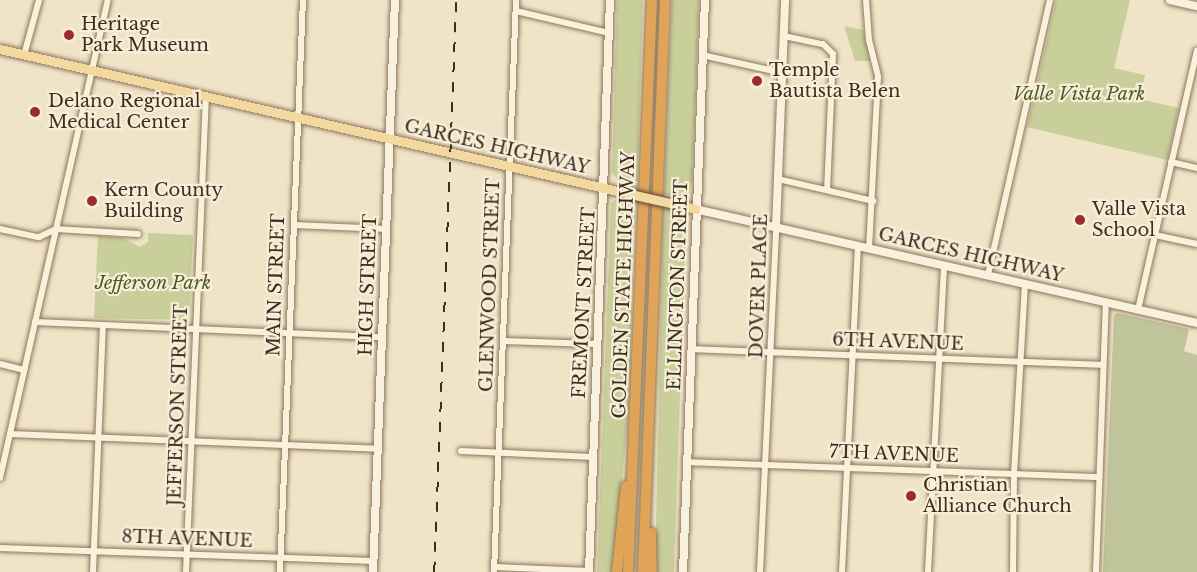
<!DOCTYPE html>
<style>
body{margin:0}
#map{position:relative;width:1197px;height:572px;overflow:hidden;background:#f0e4c8;font-family:"Libre Baskerville",serif}
div>[style]{position:absolute}
[style*='--x']{left:calc(var(--x)*1px);top:calc(var(--y)*1px);width:calc(var(--w)*1px);rotate:calc(var(--a)*1deg)}
.green>*{inset:0;background:#c9cf9b}
.cemetery>*{inset:0;background:#bfc49a}
.roads{filter:drop-shadow(0 0 2px #8d765c) drop-shadow(0 0 2px #8d765c)}
.minor>*{height:6px;margin:-3px;padding:0 3px;transform-origin:3px;border-radius:3px;background:#faf1dc}
.tertiary>*{height:8px;margin:-4px;padding:0 4px;transform-origin:4px;border-radius:4px;background:#faf1dc}
.secondary>*{height:8px;margin:-4px;padding:0 4px;transform-origin:4px;border-radius:4px;background:#faf1dc}
.primary>*{height:9px;margin:-4.5px;padding:0 4.5px;transform-origin:4.5px;border-radius:4.5px;background:#f3d9a0}
.motorway>*{height:10px;margin:-5px;padding:0 5px;transform-origin:5px;border-radius:5px;background:#e0a458}
.rail>*{height:1.5px;margin-top:-0.75px;transform-origin:0;background:repeating-linear-gradient(90deg,#3d2e20 0 10px,transparent 0 20px)}
.bridges{filter:drop-shadow(0 0 2px #5b4430) drop-shadow(0 0 2px #5b4430)}
.primary-bridge>*{height:9px;margin:-4.5px;padding:0 4.5px;transform-origin:4.5px;border-radius:4.5px;background:#f3d9a0}
.dots>*{width:16px;height:16px;translate:-50% -50%;box-sizing:border-box;border:3px solid #f7eed8;border-radius:50%}
span{translate:-50% -50%;white-space:nowrap;text-align:center;line-height:1.15;-webkit-text-stroke:4.5px #f7eed8;paint-order:stroke}
.poi-label{font-size:18px;color:#3d2e20}
.left{translate:0 -50%;text-align:left}
.park-label{font-size:18px;color:#4d5a26;font-style:italic}
.street-label{font-size:18px;color:#3d2e20}
</style>
<div id="map">
<div class="green">
<div style="clip-path:polygon(617px 0,643px 0,637px 189px,618px 181px,612px 172px)"></div>
<div style="clip-path:polygon(672px 0,699px 0,692px 182px,688px 198px,664px 194px)"></div>
<div style="clip-path:polygon(1056px 0,1130px 0,1114px 68px,1145px 75px,1140px 99px,1179px 108px,1167px 160px,1027px 127px)"></div>
<div style="clip-path:polygon(844px 26px,863px 30px,871px 61px,855px 61px)"></div>
<div style="clip-path:polygon(619px 197px,635px 202px,629px 407px,613px 572px,597px 572px,611px 203px)"></div>
<div style="clip-path:polygon(663px 207px,686px 217px,674px 572px,655px 572px)"></div>
<div style="clip-path:polygon(148px 233px,193px 235px,189px 320px,94px 318px,98px 236px,123px 238px,140px 247px,148px 242px)"></div>
</div>
<div class="cemetery">
<div style="clip-path:polygon(1117px 313px,1189px 329px,1184px 351px,1197px 355px,1197px 572px,1103px 572px,1114px 315px)"></div>
</div>
<div class="roads">
<div class="minor">
<div style="--x:866;--y:0;--w:40;--a:85.7"></div>
<div style="--x:869;--y:40;--w:38;--a:76"></div>
<div style="--x:878;--y:77;--w:171;--a:93"></div>
<div style="--x:516;--y:11;--w:96;--a:13.3"></div>
<div style="--x:784;--y:36;--w:40;--a:12"></div>
<div style="--x:823;--y:44;--w:14;--a:45"></div>
<div style="--x:833;--y:54;--w:136;--a:92.5"></div>
<div style="--x:24;--y:55;--w:57;--a:-74.7"></div>
<div style="--x:702;--y:55;--w:83;--a:12.5"></div>
<div style="--x:1171;--y:162;--w:27;--a:13"></div>
<div style="--x:778;--y:179;--w:98;--a:13"></div>
<div style="--x:294;--y:225;--w:93;--a:2.5"></div>
<div style="--x:0;--y:229;--w:40;--a:12"></div>
<div style="--x:39;--y:237;--w:19;--a:-25"></div>
<div style="--x:56;--y:229;--w:82;--a:3.5"></div>
<div style="--x:1155;--y:235;--w:43;--a:12.1"></div>
<div style="--x:988;--y:275;--w:282;--a:-77.3"></div>
<div style="--x:1138;--y:310;--w:266;--a:-77.2"></div>
<div style="--x:35;--y:322;--w:348;--a:2.5"></div>
<div style="--x:503;--y:341;--w:93;--a:1.8"></div>
<div style="--x:691;--y:349;--w:412;--a:2.2"></div>
<div style="--x:0;--y:364;--w:25;--a:14"></div>
<div style="--x:10;--y:434;--w:368;--a:2.3"></div>
<div style="--x:461;--y:451;--w:131;--a:2.6"></div>
<div style="--x:687;--y:462;--w:412;--a:2.1"></div>
<div style="--x:0;--y:478;--w:490;--a:-77.3"></div>
<div style="--x:0;--y:548;--w:374;--a:2"></div>
<div style="--x:494;--y:567;--w:95;--a:2.4"></div>
<div style="--x:93;--y:572;--w:246;--a:-87.7"></div>
<div style="--x:186;--y:572;--w:476;--a:-87.6"></div>
<div style="--x:280;--y:572;--w:572;--a:-87.7"></div>
<div style="--x:494;--y:572;--w:572;--a:-87.8"></div>
<div style="--x:760;--y:572;--w:345;--a:-87.3"></div>
<div style="--x:842;--y:572;--w:326;--a:-87.2"></div>
<div style="--x:928;--y:572;--w:306;--a:-87"></div>
<div style="--x:1013;--y:572;--w:98;--a:-89.4"></div>
<div style="--x:1014;--y:474;--w:190;--a:-86.7"></div>
<div style="--x:1096;--y:572;--w:270;--a:-87.9"></div>
</div>
<div class="tertiary">
<div style="--x:1170;--y:0;--w:28;--a:13"></div>
<div style="--x:776;--y:227;--w:227;--a:-87.7"></div>
<div style="--x:589;--y:572;--w:572;--a:-87.9"></div>
<div style="--x:683;--y:572;--w:572;--a:-87.8"></div>
</div>
<div class="secondary">
<div style="--x:695;--y:209;--w:515;--a:12.79"></div>
<div style="--x:373;--y:572;--w:572;--a:-87.8"></div>
</div>
<div class="primary">
<div style="--x:0;--y:49;--w:642;--a:12.95"></div>
<div style="--x:674;--y:204;--w:22;--a:13"></div>
</div>
<div class="motorway">
<div style="--x:651;--y:533;--w:39;--a:89"></div>
<div style="--x:617;--y:572;--w:86;--a:-84"></div>
<div style="--x:628;--y:572;--w:573;--a:-87.6"></div>
<div style="--x:643;--y:572;--w:572;--a:-87.8"></div>
</div>
</div>
<div class="rail">
<div style="--x:434;--y:572;--w:572;--a:-87.8"></div>
</div>
<div class="bridges">
<div class="primary-bridge">
<div style="--x:626;--y:193;--w:49;--a:12.9"></div>
</div>
</div>
<div class="dots">
<div style="left:69px;top:35px;background:#9e2a2b"></div>
<div style="left:757px;top:81px;background:#9e2a2b"></div>
<div style="left:35px;top:112px;background:#9e2a2b"></div>
<div style="left:92px;top:201px;background:#9e2a2b"></div>
<div style="left:1080px;top:220px;background:#9e2a2b"></div>
<div style="left:911px;top:496px;background:#9e2a2b"></div>
</div>
<div class="poi-label">
<span class="left" style="left:81px;top:35px">Heritage<br>Park Museum</span>
<span class="left" style="left:769px;top:81px">Temple<br>Bautista Belen</span>
<span class="left" style="left:48px;top:112px">Delano Regional<br>Medical Center</span>
<span class="left" style="left:104px;top:201px">Kern County<br>Building</span>
<span class="left" style="left:1092px;top:220px">Valle Vista<br>School</span>
<span class="left" style="left:923px;top:496px">Christian<br>Alliance Church</span>
</div>
<div class="park-label">
<span style="left:1079px;top:94px">Valle Vista Park</span>
<span style="left:153px;top:283px">Jefferson Park</span>
</div>
<div class="street-label">
<span style="left:497px;top:147px;rotate:13deg">GARCES HIGHWAY</span>
<span style="left:971px;top:255px;rotate:13deg">GARCES HIGHWAY</span>
<span style="left:276px;top:285px;rotate:-88deg">MAIN STREET</span>
<span style="left:368px;top:285px;rotate:-88deg">HIGH STREET</span>
<span style="left:490px;top:285px;rotate:-88deg">GLENWOOD STREET</span>
<span style="left:624px;top:285px;rotate:-88deg">GOLDEN STATE HIGHWAY</span>
<span style="left:678px;top:285px;rotate:-88deg">ELLINGTON STREET</span>
<span style="left:759px;top:286px;rotate:-88deg">DOVER PLACE</span>
<span style="left:584px;top:303px;rotate:-87deg">FREMONT STREET</span>
<span style="left:898px;top:342px;rotate:2deg">6TH AVENUE</span>
<span style="left:178px;top:405px;rotate:-88deg">JEFFERSON STREET</span>
<span style="left:894px;top:454px;rotate:2deg">7TH AVENUE</span>
<span style="left:187px;top:539px;rotate:2deg">8TH AVENUE</span>
</div>
</div>
